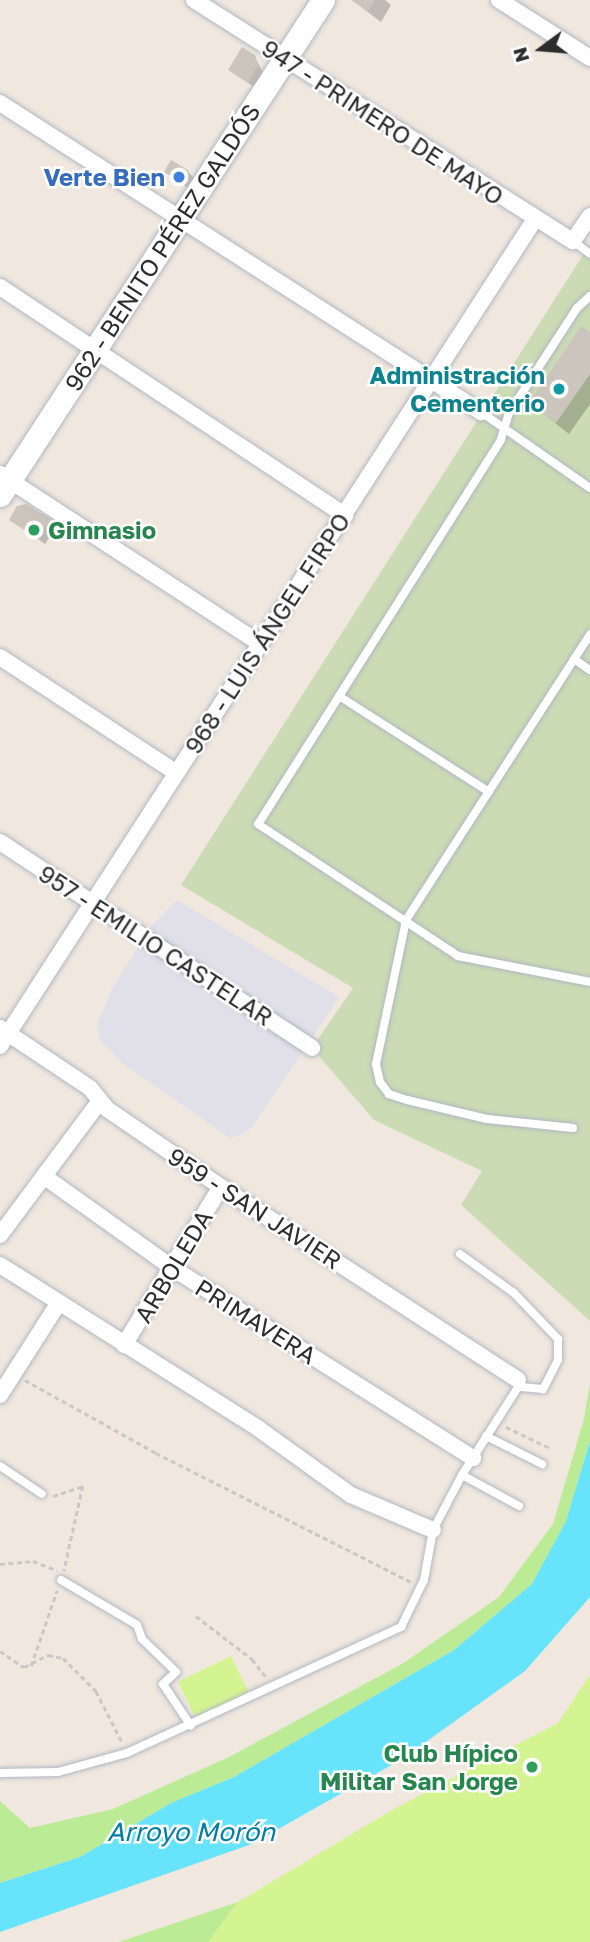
<!DOCTYPE html>
<meta charset="utf-8">
<style>
body{margin:0}
#map{position:relative;width:590px;height:1942px;overflow:hidden;background:#f0e7df;font-family:"Golos Text",sans-serif}
div>[style]{position:absolute}
[style*='--x']{left:calc(var(--x)*1px);top:calc(var(--y)*1px);width:calc(var(--w)*1px);rotate:calc(var(--a)*1deg)}
.industrial>*{inset:0;background:#e1dfe8}
.green>*{inset:0;background:#bceb96}
.cemetery>*{inset:0;background:#cbdcb4}
.pitch>*{inset:0;background:#d4f491;transform-origin:0 0}
.water>*{inset:0;background:#68e3fc}
.shadow>*{inset:0;background:#0003}
.building>*{inset:0;background:#cbc5bd;transform-origin:0 0}
.path>*{height:2.5px;margin-top:-1.25px;transform-origin:0;background:repeating-linear-gradient(90deg,#c8c8c8 0 5px,transparent 0 8.5px)}
.roads{filter:drop-shadow(0 0 2px #b2b7c2) drop-shadow(0 0 2px #b2b7c2)}
.lane>*{height:8px;margin:-4px;padding:0 4px;transform-origin:4px;border-radius:4px;background:#fff}
.street>*{height:16px;margin:-8px;padding:0 8px;transform-origin:8px;border-radius:8px;background:#fff}
.secondary>*{height:23px;margin:-11.5px;padding:0 11.5px;transform-origin:11.5px;border-radius:11.5px;background:#fff}
.dots>*{width:19px;height:19px;translate:-50% -50%;box-sizing:border-box;border:4px solid #fff;border-radius:50%}
span{translate:-50% -50%;white-space:nowrap;text-align:center;line-height:1.15;-webkit-text-stroke:5px #fff;paint-order:stroke}
.street-label{font-size:24px;color:#2d2d2d}
.shop-label{font-size:24px;color:#366cbe;font-weight:700}
.right{translate:-100% -50%;text-align:right}
.culture-label{font-size:24px;color:#0d838f;font-weight:700}
.leisure-label{font-size:24px;color:#27864d;font-weight:700}
.left{translate:0 -50%;text-align:left}
.water-label{font-size:26px;color:#017ea6;font-style:italic}
.north{position:absolute;left:506px;top:14px;width:70px;height:70px;-webkit-text-stroke:5px #fff;paint-order:stroke;rotate:254deg;font-size:19px;font-weight:700;line-height:28px;text-align:center;color:#2d2d2d}
.north::after{content:'';display:block;margin:auto;width:24px;height:32px;background:#2d2d2d;clip-path:polygon(50% 0,100% 100%,50% 72%,0 100%)}
</style>
<div id="map">
<div class="industrial">
<div style="clip-path:polygon(177px 900px,339px 997px,252px 1127px,241px 1135px,230px 1138px,122px 1063px,100px 1040px,97px 1025px,111px 991px,150px 928px)"></div>
</div>
<div class="green">
<div style="clip-path:polygon(590px 1382px,590px 1441px,566px 1521px,532px 1584px,454px 1650px,234px 1777px,171px 1803px,80px 1857px,0 1883px,0 1801px,30px 1828px,113px 1809px,229px 1757px,402px 1664px,499px 1597px,553px 1524px,584px 1419px)"></div>
<div style="clip-path:polygon(238px 1902px,208px 1942px,119px 1942px)"></div>
</div>
<div class="cemetery">
<div style="clip-path:polygon(590px 244px,590px 1321px,461px 1205px,482px 1171px,374px 1120px,312px 1048px,353px 988px,181px 885px)"></div>
</div>
<div class="pitch">
<div style="left:231px;top:1656px;width:41px;height:59px;rotate:64deg"></div>
<div style="clip-path:polygon(590px 1675px,590px 1942px,208px 1942px,238px 1902px,392px 1810px,558px 1723px)"></div>
</div>
<div class="water">
<div style="clip-path:polygon(590px 1441px,590px 1597px,525px 1671px,402px 1759px,252px 1844px,0 1932px,0 1883px,80px 1857px,171px 1803px,234px 1777px,454px 1650px,532px 1584px,566px 1521px)"></div>
</div>
<div class="shadow">
<div style="clip-path:polygon(352px 0,385px 0,391px 5px,381px 22px)"></div>
<div style="clip-path:polygon(254px 56px,263px 72px,254px 87px,230px 70px)"></div>
<div style="clip-path:polygon(166px 172px,188px 172px,197px 181px,192px 191px)"></div>
<div style="clip-path:polygon(590px 334px,590px 404px,569px 434px,531px 404px)"></div>
<div style="clip-path:polygon(11px 520px,50px 521px,56px 527px,45px 544px)"></div>
</div>
<div class="building">
<div style="clip-path:polygon(351px 0,375px 0,368px 11px)"></div>
<div style="clip-path:polygon(242px 47px,255px 55px,258px 65px,248px 83px,228px 70px)"></div>
<div style="left:171px;top:160px;width:21px;height:14px;rotate:31deg"></div>
<div style="clip-path:polygon(581px 326px,590px 332px,590px 374px,556px 423px,528px 404px)"></div>
<div style="clip-path:polygon(26px 504px,51px 519px,38px 539px,9px 520px,17px 506px)"></div>
</div>
<div class="path">
<div style="--x:25;--y:1380;--w:150;--a:29.1"></div>
<div style="--x:156;--y:1453;--w:288;--a:26.8"></div>
<div style="--x:506;--y:1427;--w:51;--a:25.6"></div>
<div style="--x:53;--y:1496;--w:32;--a:-18"></div>
<div style="--x:83;--y:1486;--w:87;--a:102.6"></div>
<div style="--x:0;--y:1564;--w:33;--a:-5"></div>
<div style="--x:33;--y:1561;--w:26;--a:21"></div>
<div style="--x:196;--y:1616;--w:71;--a:37.5"></div>
<div style="--x:252;--y:1659;--w:23;--a:52"></div>
<div style="--x:0;--y:1651;--w:29;--a:34"></div>
<div style="--x:24;--y:1667;--w:27;--a:-27"></div>
<div style="--x:48;--y:1655;--w:15;--a:11"></div>
<div style="--x:63;--y:1658;--w:47;--a:45"></div>
<div style="--x:96;--y:1691;--w:59;--a:63"></div>
<div style="--x:31;--y:1666;--w:80;--a:-71.1"></div>
</div>
<div class="roads">
<div class="lane">
<div style="--x:573;--y:241;--w:21;--a:37"></div>
<div style="--x:590;--y:296;--w:18;--a:137"></div>
<div style="--x:577;--y:308;--w:125;--a:122.9"></div>
<div style="--x:509;--y:413;--w:28;--a:107"></div>
<div style="--x:501;--y:440;--w:454;--a:122.3"></div>
<div style="--x:258;--y:824;--w:240;--a:33.4"></div>
<div style="--x:458;--y:956;--w:135;--a:11.1"></div>
<div style="--x:481;--y:412;--w:133;--a:34.9"></div>
<div style="--x:574;--y:659;--w:19;--a:35"></div>
<div style="--x:339;--y:696;--w:178;--a:32.6"></div>
<div style="--x:573;--y:1128;--w:86;--a:-174"></div>
<div style="--x:487;--y:1119;--w:82;--a:-166.6"></div>
<div style="--x:407;--y:1100;--w:19;--a:-162"></div>
<div style="--x:389;--y:1094;--w:15;--a:-127"></div>
<div style="--x:380;--y:1082;--w:18;--a:-103"></div>
<div style="--x:376;--y:1064;--w:147;--a:-78.2"></div>
<div style="--x:406;--y:920;--w:340;--a:-57.2"></div>
<div style="--x:460;--y:1254;--w:67;--a:35.8"></div>
<div style="--x:514;--y:1293;--w:64;--a:46.3"></div>
<div style="--x:558;--y:1339;--w:21;--a:90"></div>
<div style="--x:558;--y:1360;--w:33;--a:117"></div>
<div style="--x:543;--y:1389;--w:25;--a:-175"></div>
<div style="--x:486;--y:1436;--w:63;--a:26.6"></div>
<div style="--x:0;--y:1466;--w:50;--a:33.7"></div>
<div style="--x:462;--y:1475;--w:65;--a:28.5"></div>
<div style="--x:61;--y:1580;--w:88;--a:30.6"></div>
<div style="--x:137;--y:1625;--w:15;--a:70"></div>
<div style="--x:142;--y:1639;--w:47;--a:44.1"></div>
<div style="--x:176;--y:1672;--w:18;--a:137"></div>
<div style="--x:163;--y:1684;--w:50;--a:56.3"></div>
<div style="--x:0;--y:1773;--w:58;--a:-1"></div>
<div style="--x:58;--y:1772;--w:72;--a:-15.4"></div>
<div style="--x:127;--y:1753;--w:302;--a:-24.7"></div>
<div style="--x:401;--y:1627;--w:52;--a:-63.9"></div>
<div style="--x:424;--y:1580;--w:51;--a:-79.8"></div>
<div style="--x:433;--y:1530;--w:62;--a:-62.2"></div>
<div style="--x:462;--y:1475;--w:104;--a:-57.5"></div>
<div style="--x:518;--y:1387;--w:7;--a:-90"></div>
</div>
<div class="street">
<div style="--x:194;--y:0;--w:449;--a:32.5"></div>
<div style="--x:573;--y:241;--w:30;--a:-56"></div>
<div style="--x:499;--y:0;--w:108;--a:32.5"></div>
<div style="--x:0;--y:103;--w:572;--a:32.72"></div>
<div style="--x:0;--y:287;--w:414;--a:33.5"></div>
<div style="--x:0;--y:474;--w:311;--a:33.1"></div>
<div style="--x:0;--y:657;--w:209;--a:33.3"></div>
<div style="--x:0;--y:842;--w:374;--a:33.4"></div>
<div style="--x:0;--y:1028;--w:108;--a:33.7"></div>
<div style="--x:90;--y:1088;--w:27;--a:51"></div>
<div style="--x:107;--y:1109;--w:138;--a:34.4"></div>
<div style="--x:221;--y:1187;--w:354;--a:33"></div>
<div style="--x:0;--y:1046;--w:985;--a:-57.1"></div>
<div style="--x:45;--y:1177;--w:158;--a:35.5"></div>
<div style="--x:174;--y:1269;--w:354;--a:32.3"></div>
<div style="--x:0;--y:1235;--w:167;--a:-53.3"></div>
<div style="--x:0;--y:1265;--w:307;--a:32.3"></div>
<div style="--x:259;--y:1429;--w:113;--a:35.7"></div>
<div style="--x:351;--y:1495;--w:89;--a:23.1"></div>
<div style="--x:124;--y:1345;--w:185;--a:-58.5"></div>
<div style="--x:0;--y:1395;--w:108;--a:-57.5"></div>
</div>
<div class="secondary">
<div style="--x:0;--y:495;--w:591;--a:-56.87"></div>
</div>
</div>
<div class="dots">
<div style="left:179px;top:177px;background:#3f7fe0"></div>
<div style="left:559px;top:389px;background:#0f9aa8"></div>
<div style="left:34px;top:530px;background:#2e9e5b"></div>
<div style="left:532px;top:1767px;background:#2e9e5b"></div>
</div>
<div class="street-label">
<span style="left:383px;top:122px;rotate:33deg">947 - PRIMERO DE MAYO</span>
<span style="left:162px;top:247px;rotate:-57deg">962 - BENITO PÉREZ GALDÓS</span>
<span style="left:267px;top:633px;rotate:-57deg">968 - LUIS ÁNGEL FIRPO</span>
<span style="left:156px;top:945px;rotate:33deg">957 - EMILIO CASTELAR</span>
<span style="left:255px;top:1208px;rotate:33deg">959 - SAN JAVIER</span>
<span style="left:173px;top:1266px;rotate:-59deg">ARBOLEDA</span>
<span style="left:256px;top:1321px;rotate:32deg">PRIMAVERA</span>
</div>
<div class="shop-label">
<span class="right" style="left:165px;top:177px">Verte Bien</span>
</div>
<div class="culture-label">
<span class="right" style="left:545px;top:389px">Administración<br>Cementerio</span>
</div>
<div class="leisure-label">
<span class="left" style="left:48px;top:530px">Gimnasio</span>
<span class="right" style="left:518px;top:1767px">Club Hípico<br>Militar San Jorge</span>
</div>
<div class="water-label">
<span style="left:191px;top:1832px">Arroyo Morón</span>
</div>
<div class="north">N</div>
</div>
